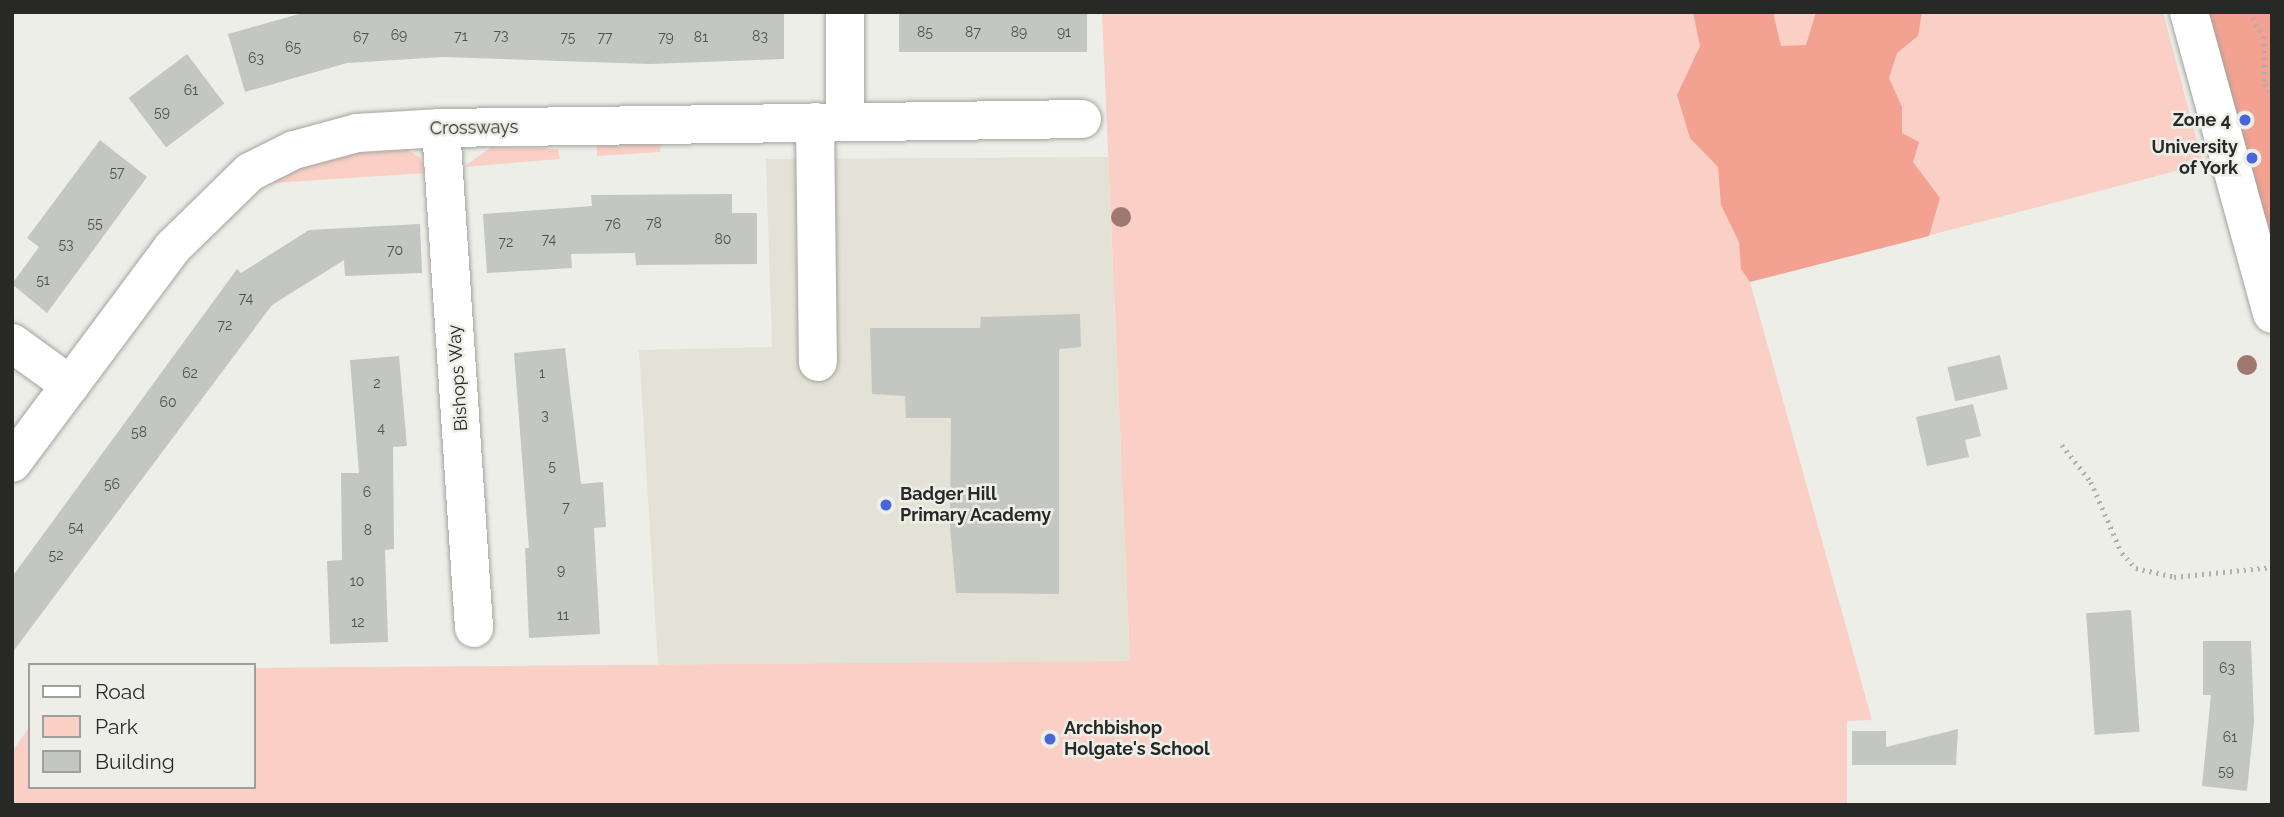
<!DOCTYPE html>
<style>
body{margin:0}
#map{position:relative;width:2284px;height:817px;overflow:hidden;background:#eeeee9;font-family:Raleway,sans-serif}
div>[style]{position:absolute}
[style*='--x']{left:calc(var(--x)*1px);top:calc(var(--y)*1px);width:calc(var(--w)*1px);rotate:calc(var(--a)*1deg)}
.built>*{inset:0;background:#e4e2d6}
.green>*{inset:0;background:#f9cfc6}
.forest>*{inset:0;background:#f3a292}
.building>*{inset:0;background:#c3c6c1;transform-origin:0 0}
.path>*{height:4.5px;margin-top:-2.25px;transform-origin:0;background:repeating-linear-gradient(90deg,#afafab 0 2px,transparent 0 7px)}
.roads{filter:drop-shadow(0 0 2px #a4a39e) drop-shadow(0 0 2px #a4a39e)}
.minor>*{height:38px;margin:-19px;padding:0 19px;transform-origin:19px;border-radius:19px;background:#fff}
.trees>*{width:20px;height:20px;margin:-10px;border-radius:50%;background:#9f7870}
.dots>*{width:19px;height:19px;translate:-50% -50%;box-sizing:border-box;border:4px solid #eeeee9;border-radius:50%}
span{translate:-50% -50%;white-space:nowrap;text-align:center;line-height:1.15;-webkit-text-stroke:5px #eeeee9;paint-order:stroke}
.number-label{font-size:14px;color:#4f504d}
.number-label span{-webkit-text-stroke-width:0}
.poi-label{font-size:18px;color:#282826;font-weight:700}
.right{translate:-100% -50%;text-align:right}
.left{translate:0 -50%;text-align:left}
.street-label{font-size:18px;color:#282826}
.frame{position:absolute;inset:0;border:14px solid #282826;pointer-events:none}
.legend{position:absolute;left:28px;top:663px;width:228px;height:126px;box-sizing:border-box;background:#eeeee9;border:2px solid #9f9f9b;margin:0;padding:9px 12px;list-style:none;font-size:21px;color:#282826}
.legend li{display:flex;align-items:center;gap:14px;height:35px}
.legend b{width:35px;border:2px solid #9f9f9b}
</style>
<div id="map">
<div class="built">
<div style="clip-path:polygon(1108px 157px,1130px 661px,1847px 805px,12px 805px,12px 752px,30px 726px,30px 787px,254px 787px,254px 668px,658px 665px,639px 350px,772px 347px,766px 159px)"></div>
</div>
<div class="green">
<div style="clip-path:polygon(1102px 12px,2163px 12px,2203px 164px,1750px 282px,1872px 720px,1847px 721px,1847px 805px,12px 805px,12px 752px,30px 726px,30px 787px,254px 787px,254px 668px,1130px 661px)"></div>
<div style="clip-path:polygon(661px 143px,660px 152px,597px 156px,597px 145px)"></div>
<div style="clip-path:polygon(491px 147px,558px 149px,560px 159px,464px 167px)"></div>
<div style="clip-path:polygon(404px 148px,419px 157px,427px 173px,273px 183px,272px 176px,339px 151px)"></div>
</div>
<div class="forest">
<div style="clip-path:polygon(1693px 12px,1773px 12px,1781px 46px,1806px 45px,1816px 12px,1922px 12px,1918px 36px,1897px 53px,1889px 78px,1902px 107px,1902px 133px,1919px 142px,1913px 162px,1940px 198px,1929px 236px,1750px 282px,1741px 269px,1739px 242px,1721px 205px,1718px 167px,1690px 138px,1677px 95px,1700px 46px)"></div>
<div style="clip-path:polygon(2193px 12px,2272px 12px,2272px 304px)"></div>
</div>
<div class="building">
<div style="clip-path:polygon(306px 12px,784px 12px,784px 59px,650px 64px,443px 57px,347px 63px,245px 92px,228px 34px)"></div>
<div style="left:899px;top:12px;width:188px;height:40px"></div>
<div style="left:187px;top:54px;width:62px;height:73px;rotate:53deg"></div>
<div style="clip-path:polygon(100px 140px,147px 177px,47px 313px,12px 284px,39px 247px,27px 238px)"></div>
<div style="clip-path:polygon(732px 194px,732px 213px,757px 213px,757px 264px,636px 265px,635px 253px,571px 254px,572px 268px,487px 273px,483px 214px,592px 206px,591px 195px)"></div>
<div style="clip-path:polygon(420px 224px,422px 273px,345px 276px,344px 260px,272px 305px,12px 653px,12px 577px,237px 269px,241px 273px,309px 230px)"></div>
<div style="clip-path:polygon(1080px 314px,1081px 347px,1059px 349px,1059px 594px,956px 593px,950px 527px,951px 418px,906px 418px,905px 396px,872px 394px,870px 328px,980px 328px,981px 317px)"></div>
<div style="clip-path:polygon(565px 348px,581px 484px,603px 482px,606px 527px,594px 528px,600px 634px,529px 638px,525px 548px,529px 548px,514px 353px)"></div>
<div style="left:2000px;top:355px;width:35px;height:54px;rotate:77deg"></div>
<div style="clip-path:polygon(399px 356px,407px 446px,393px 447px,394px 549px,385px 550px,388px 642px,330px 644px,327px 561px,342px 560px,341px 473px,359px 473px,350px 360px)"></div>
<div style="clip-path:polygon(1973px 404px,1981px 436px,1965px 440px,1969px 457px,1927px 466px,1916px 417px)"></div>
<div style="left:2131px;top:610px;width:122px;height:45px;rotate:86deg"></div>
<div style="clip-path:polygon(2203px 641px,2251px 641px,2254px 722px,2247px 791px,2202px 786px,2211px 695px,2203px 695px)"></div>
<div style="clip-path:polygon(1958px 729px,1956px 765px,1852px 765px,1852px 731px,1886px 731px,1886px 747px)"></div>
</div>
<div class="path">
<div style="--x:2249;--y:12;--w:29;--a:59"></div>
<div style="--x:2264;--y:37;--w:47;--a:88.8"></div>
<div style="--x:2265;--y:84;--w:12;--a:55"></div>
<div style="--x:2062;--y:445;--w:47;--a:51.9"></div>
<div style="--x:2091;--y:482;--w:77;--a:66.4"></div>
<div style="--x:2122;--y:553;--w:21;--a:47"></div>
<div style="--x:2136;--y:568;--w:39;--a:13"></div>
<div style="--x:2174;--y:577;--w:99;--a:-5.8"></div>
</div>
<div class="roads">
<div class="minor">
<div style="--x:845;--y:12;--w:109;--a:90"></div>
<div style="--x:2189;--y:12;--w:313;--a:74.6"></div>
<div style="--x:815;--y:122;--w:240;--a:89.3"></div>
<div style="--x:441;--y:128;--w:501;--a:86.22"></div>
<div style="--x:12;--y:343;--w:72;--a:35.9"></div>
<div style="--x:12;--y:463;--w:268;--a:-53.3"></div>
<div style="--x:172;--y:248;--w:109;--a:-44.3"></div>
<div style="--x:250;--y:172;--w:49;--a:-26.6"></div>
<div style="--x:294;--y:150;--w:65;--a:-15.1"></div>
<div style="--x:357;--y:133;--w:84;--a:-3.4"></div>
<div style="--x:441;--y:128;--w:641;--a:-0.8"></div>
</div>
</div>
<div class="trees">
<div style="left:1121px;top:217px"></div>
<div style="left:2247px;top:365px"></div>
</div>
<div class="dots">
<div style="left:2245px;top:120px;background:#4865d9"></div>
<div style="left:2252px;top:158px;background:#4865d9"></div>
<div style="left:886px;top:505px;background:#4865d9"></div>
<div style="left:1050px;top:739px;background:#4865d9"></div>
</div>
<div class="number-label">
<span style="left:925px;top:32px">85</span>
<span style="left:973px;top:32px">87</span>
<span style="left:1019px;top:32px">89</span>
<span style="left:1064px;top:32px">91</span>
<span style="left:399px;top:35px">69</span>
<span style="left:501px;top:35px">73</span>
<span style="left:461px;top:36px">71</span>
<span style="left:760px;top:36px">83</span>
<span style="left:361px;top:37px">67</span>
<span style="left:568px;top:37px">75</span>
<span style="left:605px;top:37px">77</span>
<span style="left:666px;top:37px">79</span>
<span style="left:701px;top:37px">81</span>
<span style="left:293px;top:47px">65</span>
<span style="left:256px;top:58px">63</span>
<span style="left:191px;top:90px">61</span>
<span style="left:162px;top:112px">59</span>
<span style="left:117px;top:172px">57</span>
<span style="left:95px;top:223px">55</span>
<span style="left:654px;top:223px">78</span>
<span style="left:613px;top:224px">76</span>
<span style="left:549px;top:239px">74</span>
<span style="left:723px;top:239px">80</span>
<span style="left:506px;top:242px">72</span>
<span style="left:66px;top:244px">53</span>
<span style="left:395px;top:250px">70</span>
<span style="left:43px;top:280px">51</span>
<span style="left:246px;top:298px">74</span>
<span style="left:225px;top:325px">72</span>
<span style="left:190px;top:373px">62</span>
<span style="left:542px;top:373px">1</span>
<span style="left:377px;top:383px">2</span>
<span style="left:168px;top:402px">60</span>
<span style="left:545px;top:415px">3</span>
<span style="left:381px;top:428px">4</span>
<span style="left:139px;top:432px">58</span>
<span style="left:552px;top:466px">5</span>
<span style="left:112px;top:484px">56</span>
<span style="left:367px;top:492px">6</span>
<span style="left:566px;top:507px">7</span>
<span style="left:76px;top:527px">54</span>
<span style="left:368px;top:530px">8</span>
<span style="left:56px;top:555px">52</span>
<span style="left:561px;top:570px">9</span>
<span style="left:357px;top:581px">10</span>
<span style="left:563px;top:615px">11</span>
<span style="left:358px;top:622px">12</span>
<span style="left:2227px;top:668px">63</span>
<span style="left:2230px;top:737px">61</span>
<span style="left:2226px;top:771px">59</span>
</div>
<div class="poi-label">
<span class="right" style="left:2231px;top:120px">Zone 4</span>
<span class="right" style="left:2238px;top:158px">University<br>of York</span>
<span class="left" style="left:900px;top:505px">Badger Hill<br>Primary Academy</span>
<span class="left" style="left:1064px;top:739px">Archbishop<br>Holgate's School</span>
</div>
<div class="street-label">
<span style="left:474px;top:128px;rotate:-1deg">Crossways</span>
<span style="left:458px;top:378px;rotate:-94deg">Bishops Way</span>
</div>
<div class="frame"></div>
<ul class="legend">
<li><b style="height:9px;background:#fff"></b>Road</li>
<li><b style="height:19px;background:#f9cfc6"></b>Park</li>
<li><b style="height:19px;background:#c3c6c1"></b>Building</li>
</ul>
</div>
